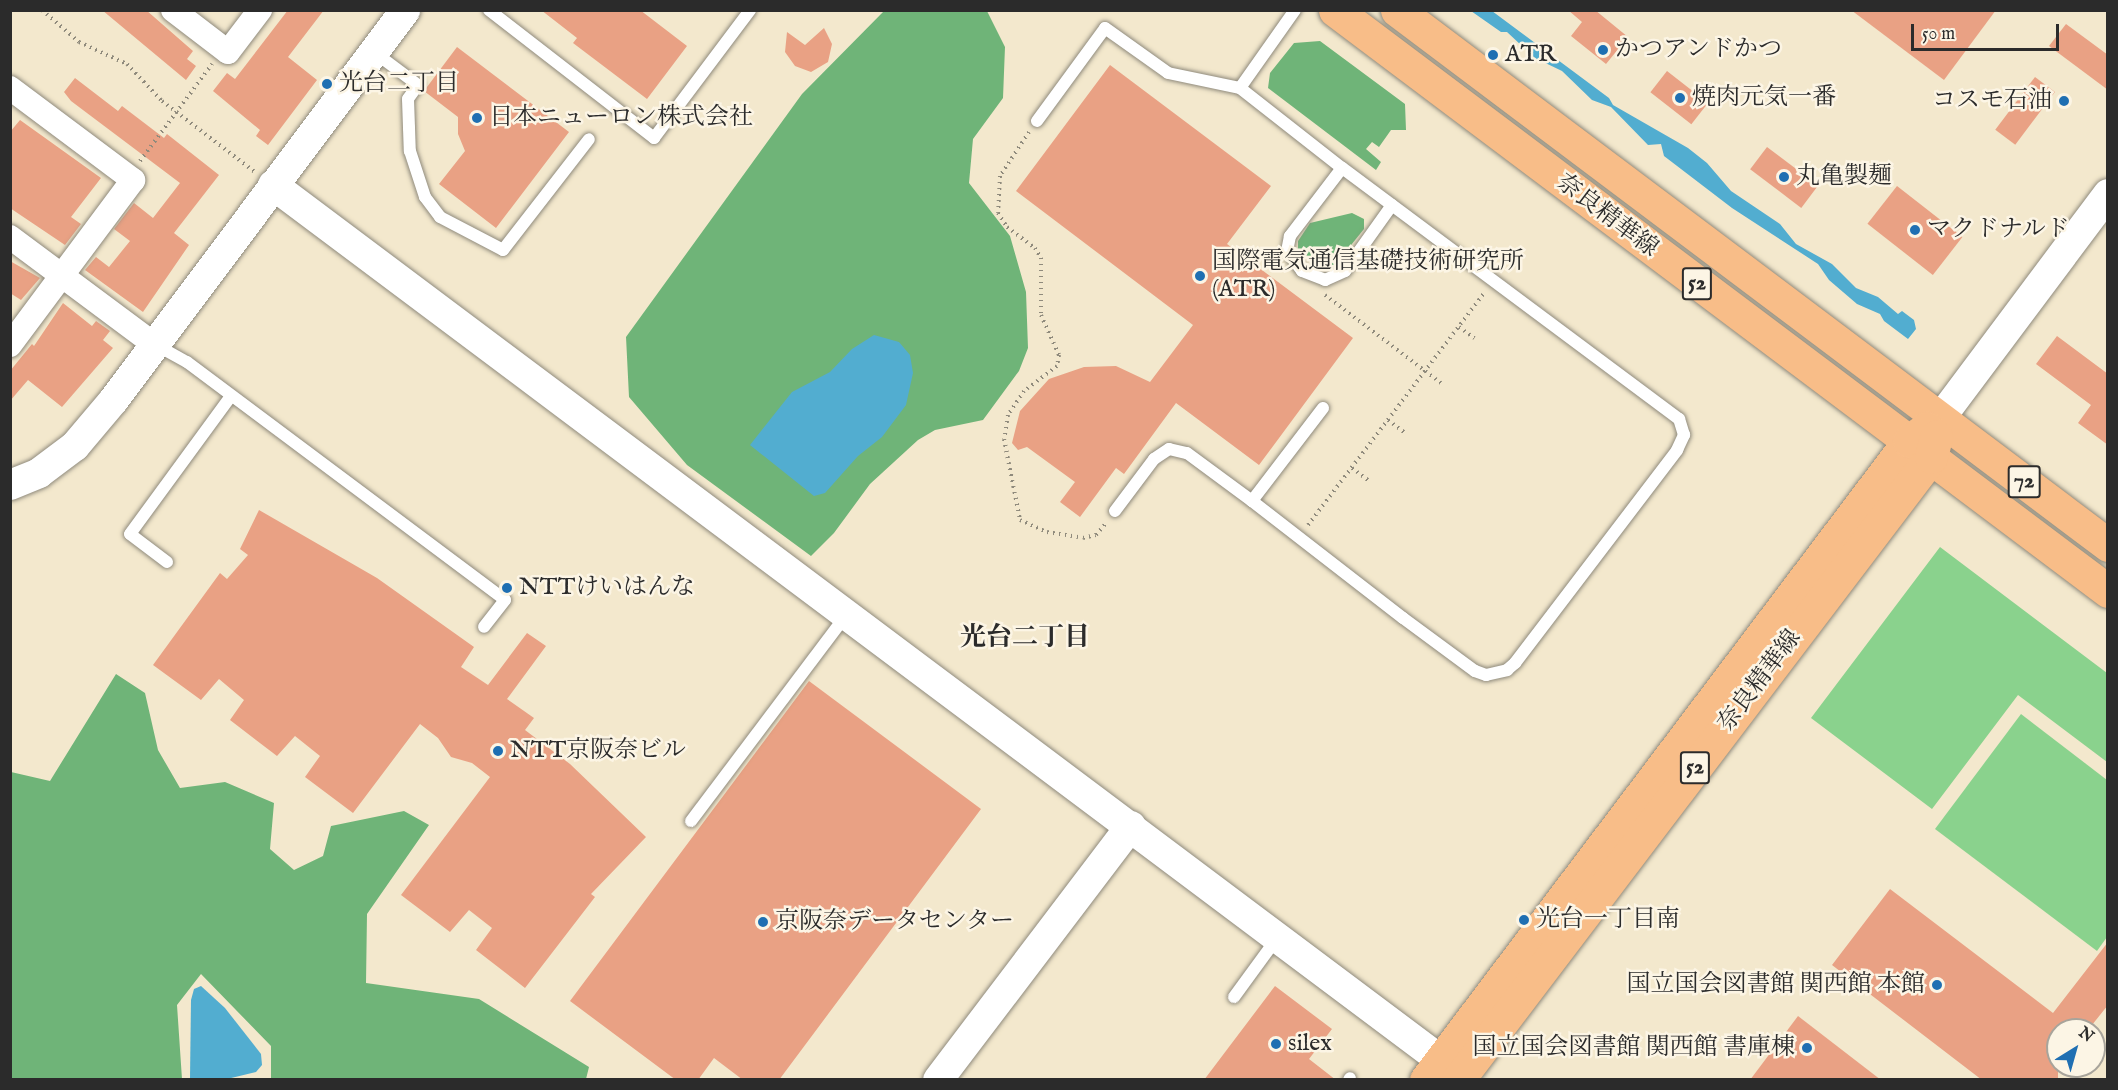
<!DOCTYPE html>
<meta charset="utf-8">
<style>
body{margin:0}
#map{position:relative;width:2118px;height:1090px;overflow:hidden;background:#f3e8cd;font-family:"IM FELL English","Noto Serif JP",serif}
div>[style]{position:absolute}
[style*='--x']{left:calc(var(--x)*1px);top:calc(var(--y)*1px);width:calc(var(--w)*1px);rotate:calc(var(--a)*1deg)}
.green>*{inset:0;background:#8ad28d}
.forest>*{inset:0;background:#6fb478}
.water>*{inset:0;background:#52add0}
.building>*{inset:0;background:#e9a184;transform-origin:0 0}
.path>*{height:4px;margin-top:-2px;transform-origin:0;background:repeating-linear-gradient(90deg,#8f8a7c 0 1.5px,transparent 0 6px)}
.roads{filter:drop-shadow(0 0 2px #8f8a7c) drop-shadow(0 0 2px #8f8a7c)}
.service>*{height:12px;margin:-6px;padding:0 6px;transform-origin:6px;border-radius:6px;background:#fff}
.minor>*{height:24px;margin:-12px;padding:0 12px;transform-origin:12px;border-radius:12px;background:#fff}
.tertiary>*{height:30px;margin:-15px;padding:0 15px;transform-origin:15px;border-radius:15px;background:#fff}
.primary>*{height:33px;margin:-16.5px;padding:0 16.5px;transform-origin:16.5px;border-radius:16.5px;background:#f8bd88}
.dots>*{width:16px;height:16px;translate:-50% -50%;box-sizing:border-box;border:3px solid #fcf5e5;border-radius:50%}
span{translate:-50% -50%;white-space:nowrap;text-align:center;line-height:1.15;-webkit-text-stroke:5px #fcf5e5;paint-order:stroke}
.shield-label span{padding:2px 4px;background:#fcf5e5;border:2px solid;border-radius:4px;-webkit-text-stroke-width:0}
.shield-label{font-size:22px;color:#2b2b2b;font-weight:700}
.poi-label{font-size:24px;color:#2b2b2b}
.left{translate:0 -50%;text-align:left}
.right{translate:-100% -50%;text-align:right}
.street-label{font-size:24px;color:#2b2b2b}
.neighbourhood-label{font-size:26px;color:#2b2b2b;font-weight:700}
.frame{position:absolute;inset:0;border:12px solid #2b2b2b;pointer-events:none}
.north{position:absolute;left:2046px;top:1018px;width:60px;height:60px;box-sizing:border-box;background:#fcf5e5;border:2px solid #a8a49b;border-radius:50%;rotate:37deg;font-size:16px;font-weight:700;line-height:24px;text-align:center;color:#2b2b2b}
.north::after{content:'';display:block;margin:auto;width:21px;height:27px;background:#1f6fb2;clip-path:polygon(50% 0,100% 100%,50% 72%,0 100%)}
.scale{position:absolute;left:1911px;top:24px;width:148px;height:27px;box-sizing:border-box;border:3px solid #2b2b2b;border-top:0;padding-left:8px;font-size:18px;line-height:21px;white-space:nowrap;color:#2b2b2b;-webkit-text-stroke:4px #fcf5e5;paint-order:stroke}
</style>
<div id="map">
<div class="green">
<div style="clip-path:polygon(1940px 547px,2107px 673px,2107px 762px,2018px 695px,1932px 809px,1811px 718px)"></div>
<div style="clip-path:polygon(2021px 714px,2107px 780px,2107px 937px,2097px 951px,1935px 829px)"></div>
</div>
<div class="forest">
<div style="clip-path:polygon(884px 11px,987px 11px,1005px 47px,1003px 98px,973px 139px,969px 183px,1010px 236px,1026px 292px,1028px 348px,1019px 371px,983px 420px,935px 430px,918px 440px,870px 484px,834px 533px,811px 556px,687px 465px,629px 397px,626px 337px,802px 94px)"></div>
<div style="clip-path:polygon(1320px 41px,1405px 104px,1406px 130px,1391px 130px,1379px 147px,1372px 142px,1366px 149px,1381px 162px,1376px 170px,1268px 88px,1270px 73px,1294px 43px)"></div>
<div style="clip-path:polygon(1352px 213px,1364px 219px,1364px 229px,1335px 265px,1315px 265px,1298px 251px,1298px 241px,1310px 223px)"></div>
<div style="clip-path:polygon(116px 674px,145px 693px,158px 750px,180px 788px,225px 782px,274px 803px,270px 849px,294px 870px,323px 856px,331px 826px,404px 811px,429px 825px,367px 914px,366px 983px,479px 999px,589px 1067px,586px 1079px,271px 1079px,271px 1046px,201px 974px,177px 1005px,182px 1079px,11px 1079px,11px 772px,50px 781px)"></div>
</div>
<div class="water">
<div style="clip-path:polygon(1471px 11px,1492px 11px,1609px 98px,1613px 105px,1688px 148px,1707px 163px,1731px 191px,1780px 224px,1796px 244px,1832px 264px,1856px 288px,1878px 297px,1898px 314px,1902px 311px,1914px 320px,1916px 329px,1908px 339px,1884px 321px,1880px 314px,1857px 304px,1829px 280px,1818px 264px,1732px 208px,1664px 156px,1661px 144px,1648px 145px,1611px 107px,1592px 100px,1562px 71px,1535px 58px,1507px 32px,1501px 32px)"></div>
<div style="clip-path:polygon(874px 335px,899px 342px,910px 355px,913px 373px,906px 405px,882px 437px,858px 456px,825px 493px,814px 496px,750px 445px,792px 392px,830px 372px,852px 349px)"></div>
<div style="clip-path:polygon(201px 986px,225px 1008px,261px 1054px,262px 1065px,256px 1072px,227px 1079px,190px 1079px,191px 1000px,194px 989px)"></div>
</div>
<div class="building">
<div style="clip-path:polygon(102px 10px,146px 10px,193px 51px,187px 59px,196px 66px,186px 80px)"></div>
<div style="clip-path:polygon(288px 10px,324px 10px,288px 57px,317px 80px,268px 145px,256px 136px,260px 130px,213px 91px,227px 73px,235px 79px)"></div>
<div style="clip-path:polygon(541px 10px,640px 10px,687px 46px,647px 99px,573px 43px,577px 38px)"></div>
<div style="clip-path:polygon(1568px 10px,1595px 10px,1628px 37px,1606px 64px,1571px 36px,1582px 22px)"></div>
<div style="clip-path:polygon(1851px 10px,1996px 10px,1944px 80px)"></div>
<div style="clip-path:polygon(2066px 24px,2108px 55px,2108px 90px,2049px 46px)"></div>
<div style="clip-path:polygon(824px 28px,832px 44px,828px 62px,811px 72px,795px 66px,785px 52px,787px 32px,805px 45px)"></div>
<div style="clip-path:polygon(457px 47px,569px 132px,496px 228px,439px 184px,465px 151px,458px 134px,458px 117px,424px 91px)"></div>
<div style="clip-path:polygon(1110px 65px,1271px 186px,1227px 244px,1353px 338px,1259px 465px,1176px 403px,1124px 474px,1116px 468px,1080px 517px,1060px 502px,1075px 482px,1027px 447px,1018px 450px,1012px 443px,1020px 411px,1049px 379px,1084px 367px,1116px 366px,1150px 382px,1193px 325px,1016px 191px)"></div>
<div style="left:1667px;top:71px;width:52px;height:27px;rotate:38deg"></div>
<div style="left:2035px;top:77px;width:25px;height:66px;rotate:37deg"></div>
<div style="clip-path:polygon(75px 78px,118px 111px,122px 106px,164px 138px,167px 134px,219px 175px,174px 233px,189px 245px,143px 312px,85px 270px,96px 257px,109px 267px,130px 241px,114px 229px,134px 203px,153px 218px,180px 183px,71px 101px,64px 92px)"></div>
<div style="clip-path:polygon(20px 120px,101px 178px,71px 217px,81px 224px,65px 245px,10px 208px,10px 132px)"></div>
<div style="left:1767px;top:147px;width:64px;height:28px;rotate:37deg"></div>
<div style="left:1897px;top:186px;width:83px;height:48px;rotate:38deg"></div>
<div style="clip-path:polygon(10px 261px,40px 278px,21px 300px,10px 293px)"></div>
<div style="clip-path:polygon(63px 303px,92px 326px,96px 321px,110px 331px,103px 340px,113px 348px,62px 407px,28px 380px,10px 401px,10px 371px,32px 344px,34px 346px)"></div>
<div style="clip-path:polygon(2057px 336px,2108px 374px,2108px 445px,2078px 423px,2091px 405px,2036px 364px)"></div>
<div style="clip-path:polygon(259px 510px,377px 578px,474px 647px,461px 667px,488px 685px,527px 633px,546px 646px,507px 699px,534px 718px,525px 730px,570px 764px,646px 837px,591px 894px,595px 897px,525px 988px,476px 950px,492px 928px,469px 910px,450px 932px,401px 895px,490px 777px,472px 763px,451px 757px,438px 738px,420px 724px,353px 813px,305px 777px,320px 756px,295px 736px,277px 756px,230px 720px,244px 700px,219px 679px,201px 700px,153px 665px,220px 573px,227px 579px,248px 555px,240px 549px)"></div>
<div style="clip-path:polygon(809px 681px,981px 809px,779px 1080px,743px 1080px,714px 1058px,698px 1080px,676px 1080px,570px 1001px)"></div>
<div style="clip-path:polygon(1890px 889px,2053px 1013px,2108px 942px,2108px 1005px,2088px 1030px,2058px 1030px,2058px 1080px,1982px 1080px,1832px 965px)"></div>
<div style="clip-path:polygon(1275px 986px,1332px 1029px,1309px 1059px,1336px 1080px,1204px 1080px)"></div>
<div style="clip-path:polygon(1798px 1016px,1881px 1080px,1750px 1080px)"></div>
</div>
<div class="path">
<div style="--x:42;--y:10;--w:49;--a:40.9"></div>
<div style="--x:79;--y:42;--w:53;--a:24.6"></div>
<div style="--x:127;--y:64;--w:51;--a:46.6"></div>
<div style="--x:162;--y:101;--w:117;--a:37.4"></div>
<div style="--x:1029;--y:132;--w:53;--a:123.4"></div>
<div style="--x:1000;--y:176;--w:37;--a:93"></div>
<div style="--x:998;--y:213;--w:17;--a:57"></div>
<div style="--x:1007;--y:227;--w:35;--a:37"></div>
<div style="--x:1035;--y:248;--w:12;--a:59"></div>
<div style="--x:1041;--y:258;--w:57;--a:90"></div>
<div style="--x:1041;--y:315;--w:44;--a:65.8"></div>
<div style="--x:1059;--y:355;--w:11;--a:100"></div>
<div style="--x:1057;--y:366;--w:41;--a:142.9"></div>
<div style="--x:1024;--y:391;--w:29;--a:124"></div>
<div style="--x:1008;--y:415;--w:24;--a:99"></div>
<div style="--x:1004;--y:439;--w:83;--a:78.8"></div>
<div style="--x:1020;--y:520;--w:30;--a:24"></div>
<div style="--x:1047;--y:532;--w:36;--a:9"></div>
<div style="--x:1083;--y:538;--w:13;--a:-13"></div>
<div style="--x:1096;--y:535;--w:16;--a:-50"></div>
<div style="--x:140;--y:161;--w:121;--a:-53.4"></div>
<div style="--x:1325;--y:295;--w:146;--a:37.2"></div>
<div style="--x:1459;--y:327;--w:19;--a:36"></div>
<div style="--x:1388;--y:420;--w:20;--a:37"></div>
<div style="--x:1352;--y:468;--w:20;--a:37"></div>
<div style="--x:1308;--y:525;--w:293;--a:-52.8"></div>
</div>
<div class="roads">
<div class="service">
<div style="--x:489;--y:10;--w:209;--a:37.8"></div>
<div style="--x:654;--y:138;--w:160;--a:-53.1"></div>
<div style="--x:1295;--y:10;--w:95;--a:125.2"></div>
<div style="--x:1240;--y:88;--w:130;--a:38.1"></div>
<div style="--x:1342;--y:168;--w:86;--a:127.4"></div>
<div style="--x:1290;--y:236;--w:15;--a:101"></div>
<div style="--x:1287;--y:251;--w:25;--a:53"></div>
<div style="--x:1302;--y:271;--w:25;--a:21"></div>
<div style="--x:1325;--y:280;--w:22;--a:-24"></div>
<div style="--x:1345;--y:271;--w:81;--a:-54.5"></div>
<div style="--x:374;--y:52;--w:55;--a:36.9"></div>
<div style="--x:418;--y:85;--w:17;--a:126"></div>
<div style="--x:408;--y:99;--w:29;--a:88"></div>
<div style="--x:409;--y:128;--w:23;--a:88"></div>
<div style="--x:410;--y:151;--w:48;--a:71.9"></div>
<div style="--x:425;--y:197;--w:25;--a:53"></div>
<div style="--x:440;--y:217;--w:71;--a:27.6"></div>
<div style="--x:503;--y:250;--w:140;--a:-52.2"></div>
<div style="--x:1037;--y:121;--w:115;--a:-53.8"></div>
<div style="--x:1105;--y:28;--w:77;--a:35.5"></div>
<div style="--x:1168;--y:73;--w:74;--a:11.8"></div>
<div style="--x:156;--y:345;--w:35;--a:29"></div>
<div style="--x:187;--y:362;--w:397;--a:36.8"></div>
<div style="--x:505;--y:600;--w:34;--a:128"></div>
<div style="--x:1323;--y:408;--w:117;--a:127.4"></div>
<div style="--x:1252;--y:501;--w:191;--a:37.8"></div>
<div style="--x:1403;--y:618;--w:89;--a:36.4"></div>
<div style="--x:1475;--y:671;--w:12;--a:20"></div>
<div style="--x:1486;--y:675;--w:22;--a:-13"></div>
<div style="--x:1507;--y:670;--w:11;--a:-41"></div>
<div style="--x:1515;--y:663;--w:268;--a:-52.7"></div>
<div style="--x:1677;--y:450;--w:17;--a:-65"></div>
<div style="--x:1684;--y:435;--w:17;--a:-107"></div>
<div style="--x:1679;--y:419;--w:420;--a:-143.3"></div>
<div style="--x:1115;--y:511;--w:65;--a:-53.1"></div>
<div style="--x:1154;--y:459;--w:18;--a:-34"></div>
<div style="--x:1169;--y:449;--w:18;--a:13"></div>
<div style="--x:1187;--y:453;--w:81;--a:36.4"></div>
<div style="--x:167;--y:562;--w:46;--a:-142.9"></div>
<div style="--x:130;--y:534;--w:171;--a:-53.8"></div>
<div style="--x:691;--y:821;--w:259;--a:-53"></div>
<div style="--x:1234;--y:997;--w:73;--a:-53.9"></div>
<div style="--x:1349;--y:1080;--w:2;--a:-63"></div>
</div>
<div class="minor">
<div style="--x:173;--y:10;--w:69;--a:37.4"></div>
<div style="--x:228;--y:52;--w:53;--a:-52.7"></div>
<div style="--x:10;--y:88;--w:154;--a:36.8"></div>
<div style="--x:133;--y:180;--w:206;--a:126.7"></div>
<div style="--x:10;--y:237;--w:181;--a:36.7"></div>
</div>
<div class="tertiary">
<div style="--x:273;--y:185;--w:1482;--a:36.85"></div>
<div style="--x:1939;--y:420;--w:282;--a:-53.2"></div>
<div style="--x:10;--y:485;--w:31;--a:-22"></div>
<div style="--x:39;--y:473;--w:45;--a:-36.9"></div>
<div style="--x:75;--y:446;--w:59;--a:-49.8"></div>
<div style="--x:113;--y:401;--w:488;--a:-53.2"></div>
<div style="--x:938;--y:1080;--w:319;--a:-52.8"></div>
</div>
<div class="primary">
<div style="--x:1335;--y:10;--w:967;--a:36.93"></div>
<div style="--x:1397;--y:10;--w:890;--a:36.96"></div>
<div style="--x:1426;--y:1080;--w:801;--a:-52.92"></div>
<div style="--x:1909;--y:441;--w:22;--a:-36"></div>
<div style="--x:1458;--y:1080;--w:782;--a:-52.79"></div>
<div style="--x:1931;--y:457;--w:21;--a:-76"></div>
</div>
</div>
<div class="dots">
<div style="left:1603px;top:50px;background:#1f6fb2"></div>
<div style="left:1493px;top:55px;background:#1f6fb2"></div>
<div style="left:327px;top:84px;background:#1f6fb2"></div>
<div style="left:1680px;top:98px;background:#1f6fb2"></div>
<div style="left:2064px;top:101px;background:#1f6fb2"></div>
<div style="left:477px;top:118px;background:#1f6fb2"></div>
<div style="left:1784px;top:177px;background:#1f6fb2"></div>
<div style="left:1915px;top:230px;background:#1f6fb2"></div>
<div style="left:1200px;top:276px;background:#1f6fb2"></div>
<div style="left:507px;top:588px;background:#1f6fb2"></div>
<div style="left:498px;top:751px;background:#1f6fb2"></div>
<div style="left:1524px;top:920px;background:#1f6fb2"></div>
<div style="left:763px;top:922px;background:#1f6fb2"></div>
<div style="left:1937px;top:985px;background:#1f6fb2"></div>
<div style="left:1276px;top:1044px;background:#1f6fb2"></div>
<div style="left:1807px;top:1048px;background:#1f6fb2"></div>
</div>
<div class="shield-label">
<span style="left:1697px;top:284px">52</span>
<span style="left:2024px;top:482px">72</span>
<span style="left:1695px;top:768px">52</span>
</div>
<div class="poi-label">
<span class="left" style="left:1615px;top:50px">かつアンドかつ</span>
<span class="left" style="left:1505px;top:55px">ATR</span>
<span class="left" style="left:339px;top:84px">光台二丁目</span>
<span class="left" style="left:1692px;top:98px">焼肉元気一番</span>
<span class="right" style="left:2052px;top:101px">コスモ石油</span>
<span class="left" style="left:489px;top:118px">日本ニューロン株式会社</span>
<span class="left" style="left:1796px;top:177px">丸亀製麺</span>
<span class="left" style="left:1927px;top:230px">マクドナルド</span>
<span class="left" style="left:1212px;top:276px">国際電気通信基礎技術研究所<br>(ATR)</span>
<span class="left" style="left:519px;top:588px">NTTけいはんな</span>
<span class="left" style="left:510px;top:751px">NTT京阪奈ビル</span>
<span class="left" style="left:1536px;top:920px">光台一丁目南</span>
<span class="left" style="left:775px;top:922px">京阪奈データセンター</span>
<span class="right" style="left:1925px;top:985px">国立国会図書館 関西館 本館</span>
<span class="left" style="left:1288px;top:1044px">silex</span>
<span class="right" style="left:1795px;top:1048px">国立国会図書館 関西館 書庫棟</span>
</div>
<div class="street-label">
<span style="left:1607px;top:216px;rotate:37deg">奈良精華線</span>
<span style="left:1760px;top:681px;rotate:-53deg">奈良精華線</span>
</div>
<div class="neighbourhood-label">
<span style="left:1025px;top:638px">光台二丁目</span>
</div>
<div class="frame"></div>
<div class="north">N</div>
<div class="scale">50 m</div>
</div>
